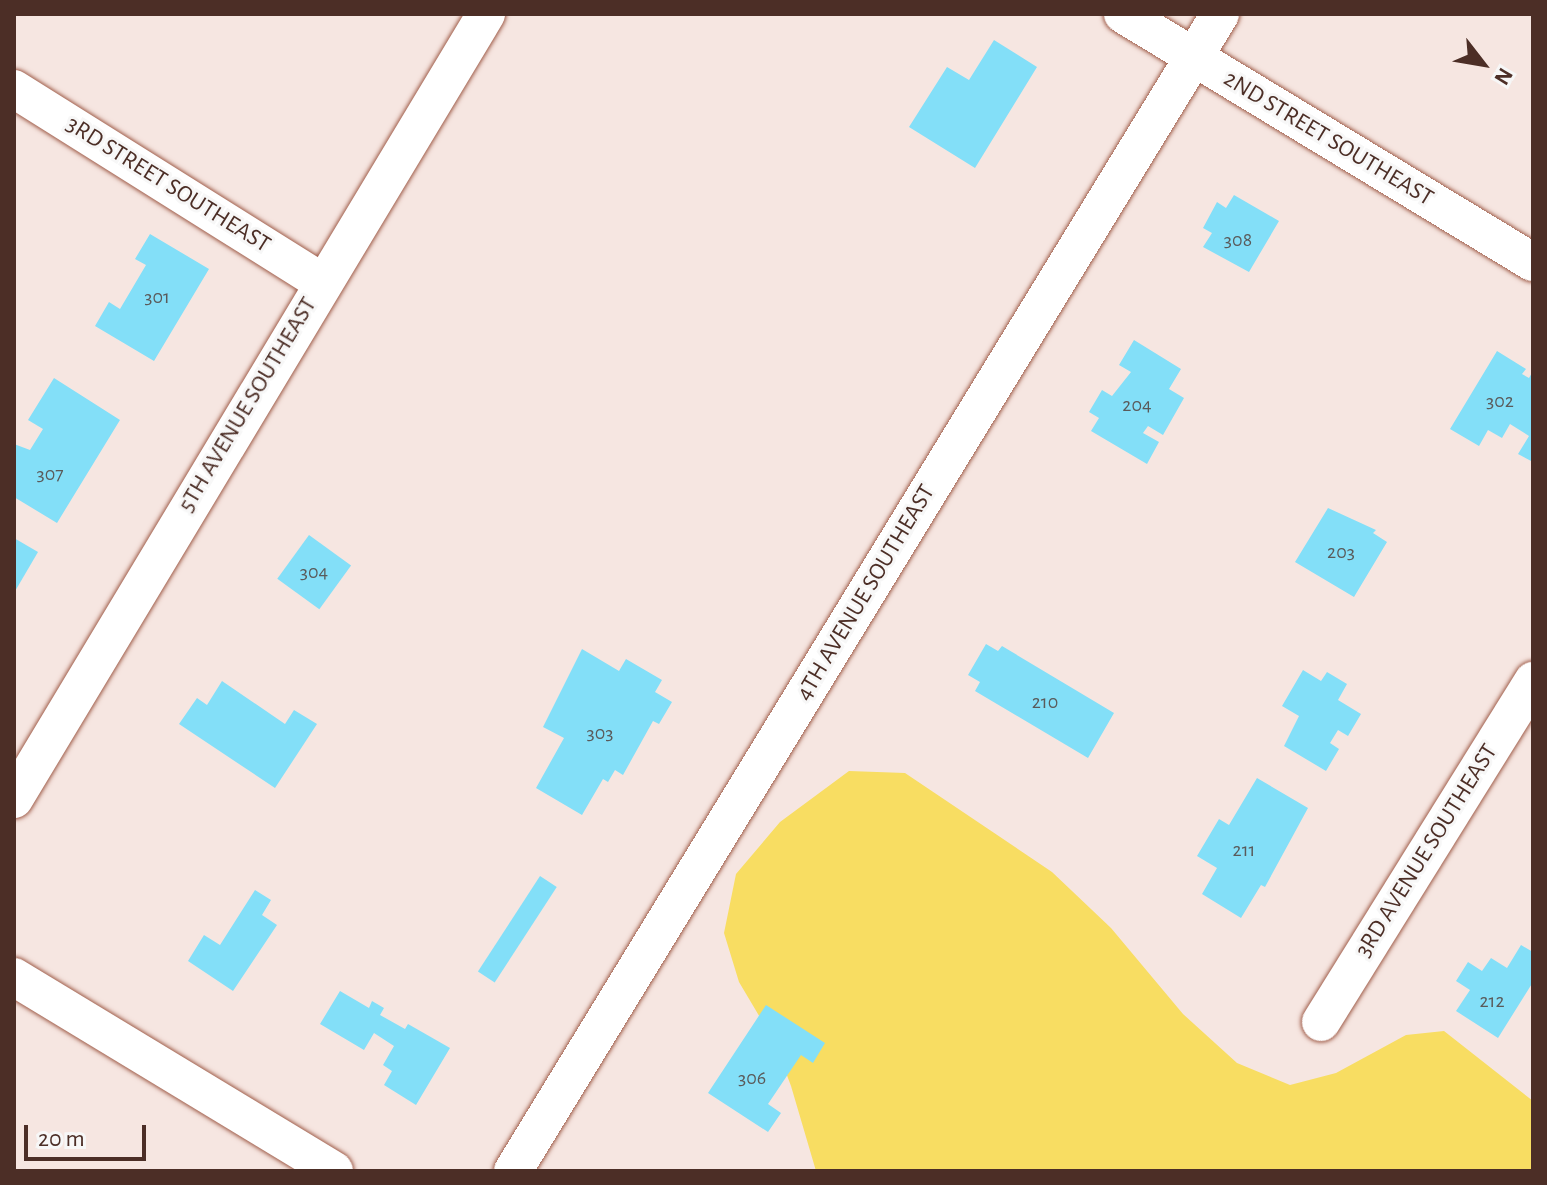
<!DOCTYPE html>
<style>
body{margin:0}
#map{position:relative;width:1547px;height:1185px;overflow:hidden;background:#f6e6e1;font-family:"Alegreya Sans",sans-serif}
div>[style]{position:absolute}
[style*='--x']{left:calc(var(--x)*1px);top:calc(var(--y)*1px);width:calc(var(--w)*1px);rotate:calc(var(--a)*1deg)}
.green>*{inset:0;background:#f8dd62}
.building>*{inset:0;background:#83dff8;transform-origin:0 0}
.roads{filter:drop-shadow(0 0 2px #a05e4b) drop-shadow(0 0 2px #a05e4b)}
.street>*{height:38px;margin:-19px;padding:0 19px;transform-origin:19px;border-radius:19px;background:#fff}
span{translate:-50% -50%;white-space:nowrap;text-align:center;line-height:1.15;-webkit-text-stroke:6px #f7f7f7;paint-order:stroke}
.number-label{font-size:20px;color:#5a5a5a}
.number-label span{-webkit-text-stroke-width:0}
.street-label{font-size:24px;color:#4c2e26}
.frame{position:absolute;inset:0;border:16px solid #4c2e26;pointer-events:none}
.north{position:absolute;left:1443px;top:24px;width:80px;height:80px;-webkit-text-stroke:6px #f7f7f7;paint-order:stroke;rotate:121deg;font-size:22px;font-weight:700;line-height:32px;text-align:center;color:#4c2e26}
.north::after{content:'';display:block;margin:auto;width:28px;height:36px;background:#4c2e26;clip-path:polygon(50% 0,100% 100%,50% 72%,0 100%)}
.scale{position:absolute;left:24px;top:1125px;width:122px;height:36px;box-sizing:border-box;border:4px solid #4c2e26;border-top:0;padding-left:10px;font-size:24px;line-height:28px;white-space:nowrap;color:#4c2e26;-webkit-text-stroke:6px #f7f7f7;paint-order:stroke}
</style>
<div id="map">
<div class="green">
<div style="clip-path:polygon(849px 771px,905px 773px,1052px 872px,1111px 928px,1183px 1014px,1237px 1063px,1290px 1085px,1336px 1073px,1406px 1035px,1444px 1031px,1533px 1101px,1533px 1171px,816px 1171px,791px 1086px,774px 1041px,739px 982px,724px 933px,736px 874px,780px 822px)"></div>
</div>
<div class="building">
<div style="clip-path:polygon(994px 40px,1037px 67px,975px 168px,909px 127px,947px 67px,969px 80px)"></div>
<div style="clip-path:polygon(1234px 195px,1279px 221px,1249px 272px,1203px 247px,1212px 233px,1203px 228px,1217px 202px,1226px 208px)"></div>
<div style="clip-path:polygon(150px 234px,209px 269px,154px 361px,95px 326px,109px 302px,120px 309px,146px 265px,135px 259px)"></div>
<div style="clip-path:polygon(1134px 340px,1181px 369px,1169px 389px,1184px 398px,1163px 435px,1148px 426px,1143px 433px,1159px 442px,1147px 464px,1091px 431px,1099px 418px,1089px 412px,1102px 390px,1112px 396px,1131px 372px,1119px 365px)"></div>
<div style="clip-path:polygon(1497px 351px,1526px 369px,1522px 374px,1529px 378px,1533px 371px,1533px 462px,1518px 454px,1529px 436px,1510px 424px,1502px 438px,1488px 430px,1479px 446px,1450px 429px)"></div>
<div style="clip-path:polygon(54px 378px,120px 420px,57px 523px,14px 497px,14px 444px,30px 450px,43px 429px,28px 420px)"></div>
<div style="clip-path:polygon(1328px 508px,1376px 530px,1373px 533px,1387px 542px,1354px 597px,1295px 562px)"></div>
<div style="left:309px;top:535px;width:52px;height:54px;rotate:36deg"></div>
<div style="clip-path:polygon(14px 538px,38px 552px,14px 593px)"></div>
<div style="clip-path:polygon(986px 644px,998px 651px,1002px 646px,1114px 713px,1088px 758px,975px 691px,980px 682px,968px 675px)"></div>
<div style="clip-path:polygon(582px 649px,619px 671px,626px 659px,662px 680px,655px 692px,672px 702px,659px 724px,653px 721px,623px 775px,615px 770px,608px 782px,603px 779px,582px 815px,536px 788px,564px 738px,543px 727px)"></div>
<div style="clip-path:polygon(1303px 670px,1321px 681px,1327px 672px,1347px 684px,1338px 700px,1361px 714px,1348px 736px,1338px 730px,1330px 743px,1339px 749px,1326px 771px,1284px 746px,1299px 716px,1282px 706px)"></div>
<div style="clip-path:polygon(222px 681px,285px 724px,294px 710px,317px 724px,275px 788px,179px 724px,197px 698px,207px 705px)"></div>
<div style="clip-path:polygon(1257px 778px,1308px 808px,1265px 887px,1261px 885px,1241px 918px,1202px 894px,1217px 868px,1197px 856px,1219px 819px,1229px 825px)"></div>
<div style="left:540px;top:876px;width:20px;height:114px;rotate:33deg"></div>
<div style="clip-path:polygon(255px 890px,271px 900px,262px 915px,277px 925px,233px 991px,188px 961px,204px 935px,220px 945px)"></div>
<div style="clip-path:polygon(1521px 945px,1533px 952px,1533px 982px,1498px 1038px,1456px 1011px,1470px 990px,1456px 981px,1468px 962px,1482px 971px,1491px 958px,1507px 968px)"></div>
<div style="clip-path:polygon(340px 991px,369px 1008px,372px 1001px,384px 1008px,380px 1015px,405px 1029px,408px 1024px,450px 1048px,416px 1105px,384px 1085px,392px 1071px,383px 1065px,394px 1046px,374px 1033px,364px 1050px,320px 1024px)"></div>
<div style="clip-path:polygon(766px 1005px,825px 1043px,813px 1063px,801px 1055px,768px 1104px,781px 1113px,768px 1132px,708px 1093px)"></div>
</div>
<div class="roads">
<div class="street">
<div style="--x:1123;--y:14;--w:479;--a:31.2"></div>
<div style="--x:14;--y:89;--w:363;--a:32.1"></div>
<div style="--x:14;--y:799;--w:916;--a:-58.98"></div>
<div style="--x:14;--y:977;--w:374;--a:31.2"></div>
<div style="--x:1321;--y:1022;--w:402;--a:-58.1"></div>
<div style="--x:513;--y:1171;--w:1356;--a:-58.57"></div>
</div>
</div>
<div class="number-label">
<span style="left:1238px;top:240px">308</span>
<span style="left:157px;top:297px">301</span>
<span style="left:1500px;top:401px">302</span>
<span style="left:1137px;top:405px">204</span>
<span style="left:50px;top:474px">307</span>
<span style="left:1341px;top:552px">203</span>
<span style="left:314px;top:572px">304</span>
<span style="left:1045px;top:702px">210</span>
<span style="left:600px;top:733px">303</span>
<span style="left:1244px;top:850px">211</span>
<span style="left:1492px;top:1001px">212</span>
<span style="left:752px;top:1078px">306</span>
</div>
<div class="street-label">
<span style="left:1328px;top:139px;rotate:31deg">2ND STREET SOUTHEAST</span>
<span style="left:168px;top:185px;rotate:32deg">3RD STREET SOUTHEAST</span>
<span style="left:248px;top:405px;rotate:-59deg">5TH AVENUE SOUTHEAST</span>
<span style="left:866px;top:593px;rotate:-59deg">4TH AVENUE SOUTHEAST</span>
<span style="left:1427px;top:851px;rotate:-58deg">3RD AVENUE SOUTHEAST</span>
</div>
<div class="frame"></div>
<div class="north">N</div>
<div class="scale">20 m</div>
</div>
